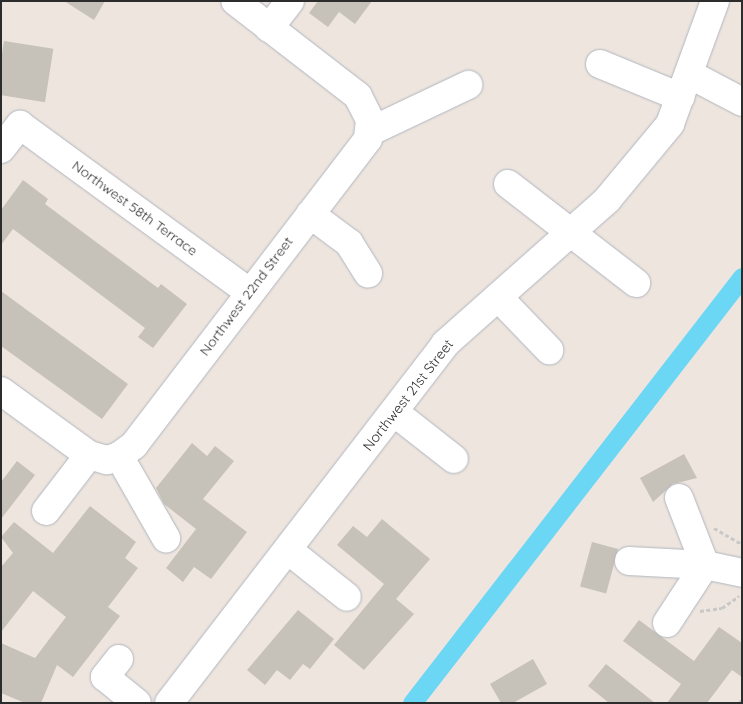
<!DOCTYPE html>
<style>
body{margin:0}
#map{position:relative;width:743px;height:704px;overflow:hidden;background:#eee6de;font-family:Quicksand,sans-serif}
div>[style]{position:absolute}
[style*='--x']{left:calc(var(--x)*1px);top:calc(var(--y)*1px);width:calc(var(--w)*1px);rotate:calc(var(--a)*1deg)}
.canal>*{height:19px;margin:-9.5px;padding:0 9.5px;transform-origin:9.5px;border-radius:9.5px;background:#6cd6f5}
.building>*{inset:0;background:#c6c1b9;transform-origin:0 0}
.path>*{height:3px;margin-top:-1.5px;transform-origin:0;background:repeating-linear-gradient(90deg,#c8c8c8 0 4px,transparent 0 6.5px)}
.roads{filter:drop-shadow(0 0 1px #b2b5c0) drop-shadow(0 0 1px #b2b5c0)}
.minor>*{height:28px;margin:-14px;padding:0 14px;transform-origin:14px;border-radius:14px;background:#fff}
span{translate:-50% -50%;white-space:nowrap;text-align:center;line-height:1.15;-webkit-text-stroke:4px #fff;paint-order:stroke}
.street-label{font-size:14px;color:#2c2c2c}
.frame{position:absolute;inset:0;border:2px solid #2c2c2c;pointer-events:none}
</style>
<div id="map">
<div class="canal">
<div style="--x:412;--y:703;--w:539;--a:-52.24"></div>
</div>
<div class="building">
<div style="clip-path:polygon(64px 1px,105px 1px,94px 20px)"></div>
<div style="clip-path:polygon(318px 1px,372px 1px,355px 24px,339px 12px,328px 27px,309px 13px)"></div>
<div style="left:4px;top:41px;width:50px;height:54px;rotate:9deg"></div>
<div style="clip-path:polygon(23px 180px,48px 199px,45px 204px,158px 288px,161px 284px,187px 304px,153px 348px,138px 337px,145px 328px,13px 229px,1px 245px,1px 210px)"></div>
<div style="clip-path:polygon(1px 291px,128px 384px,102px 419px,1px 346px)"></div>
<div style="clip-path:polygon(192px 443px,207px 456px,215px 446px,234px 461px,203px 499px,247px 532px,211px 579px,194px 567px,183px 582px,166px 568px,196px 529px,164px 504px,156px 488px)"></div>
<div style="clip-path:polygon(684px 454px,697px 478px,673px 484px,653px 502px,640px 478px)"></div>
<div style="clip-path:polygon(17px 461px,35px 475px,1px 519px,1px 482px)"></div>
<div style="clip-path:polygon(90px 506px,136px 542px,125px 558px,138px 568px,108px 607px,120px 616px,73px 677px,57px 665px,41px 703px,25px 703px,1px 693px,1px 643px,35px 658px,66px 617px,33px 591px,1px 632px,1px 567px,13px 553px,1px 537px,14px 522px,53px 553px)"></div>
<div style="clip-path:polygon(382px 519px,430px 559px,396px 599px,414px 614px,364px 670px,334px 645px,384px 584px,337px 545px,353px 526px,367px 537px)"></div>
<div style="left:592px;top:542px;width:27px;height:46px;rotate:15deg"></div>
<div style="clip-path:polygon(298px 610px,334px 639px,310px 669px,303px 664px,290px 680px,277px 670px,265px 685px,247px 670px)"></div>
<div style="clip-path:polygon(639px 620px,694px 661px,719px 627px,742px 643px,742px 677px,732px 670px,707px 703px,667px 703px,681px 684px,623px 641px)"></div>
<div style="clip-path:polygon(533px 659px,547px 684px,513px 703px,501px 703px,490px 684px)"></div>
<div style="clip-path:polygon(606px 664px,655px 703px,609px 703px,588px 686px)"></div>
</div>
<div class="path">
<div style="--x:714;--y:528;--w:32;--a:30"></div>
<div style="--x:700;--y:611;--w:22;--a:-8"></div>
<div style="--x:722;--y:608;--w:21;--a:-35"></div>
<div style="--x:739;--y:703;--w:5;--a:-53"></div>
</div>
<div class="roads">
<div class="minor">
<div style="--x:269;--y:28;--w:34;--a:-52"></div>
<div style="--x:600;--y:64;--w:87;--a:22.4"></div>
<div style="--x:689;--y:74;--w:60;--a:27.8"></div>
<div style="--x:369;--y:132;--w:110;--a:-25.4"></div>
<div style="--x:1;--y:149;--w:31;--a:-52"></div>
<div style="--x:20;--y:125;--w:283;--a:36.1"></div>
<div style="--x:508;--y:184;--w:162;--a:37.7"></div>
<div style="--x:310;--y:214;--w:49;--a:36.6"></div>
<div style="--x:349;--y:243;--w:36;--a:58"></div>
<div style="--x:498;--y:297;--w:74;--a:46.1"></div>
<div style="--x:1;--y:391;--w:109;--a:36"></div>
<div style="--x:89;--y:455;--w:19;--a:16"></div>
<div style="--x:107;--y:460;--w:13;--a:-18"></div>
<div style="--x:119;--y:456;--w:19;--a:-36"></div>
<div style="--x:134;--y:445;--w:385;--a:-52.6"></div>
<div style="--x:368;--y:139;--w:19;--a:-84"></div>
<div style="--x:370;--y:120;--w:27;--a:-117"></div>
<div style="--x:358;--y:96;--w:155;--a:-142.3"></div>
<div style="--x:394;--y:412;--w:76;--a:38.1"></div>
<div style="--x:119;--y:456;--w:95;--a:60.2"></div>
<div style="--x:679;--y:498;--w:72;--a:68.8"></div>
<div style="--x:46;--y:511;--w:71;--a:-52.5"></div>
<div style="--x:288;--y:550;--w:75;--a:38.5"></div>
<div style="--x:629;--y:561;--w:76;--a:3"></div>
<div style="--x:705;--y:565;--w:38;--a:12"></div>
<div style="--x:667;--y:623;--w:69;--a:-56.8"></div>
<div style="--x:119;--y:659;--w:23;--a:128"></div>
<div style="--x:105;--y:677;--w:41;--a:39.1"></div>
<div style="--x:169;--y:703;--w:453;--a:-52.4"></div>
<div style="--x:445;--y:344;--w:217;--a:-41.6"></div>
<div style="--x:607;--y:200;--w:99;--a:-50.3"></div>
<div style="--x:670;--y:124;--w:131;--a:-69.9"></div>
</div>
</div>
<div class="street-label">
<span style="left:135px;top:208px;rotate:36deg">Northwest 58th Terrace</span>
<span style="left:246px;top:296px;rotate:-53deg">Northwest 22nd Street</span>
<span style="left:408px;top:395px;rotate:-52deg">Northwest 21st Street</span>
</div>
<div class="frame"></div>
</div>
